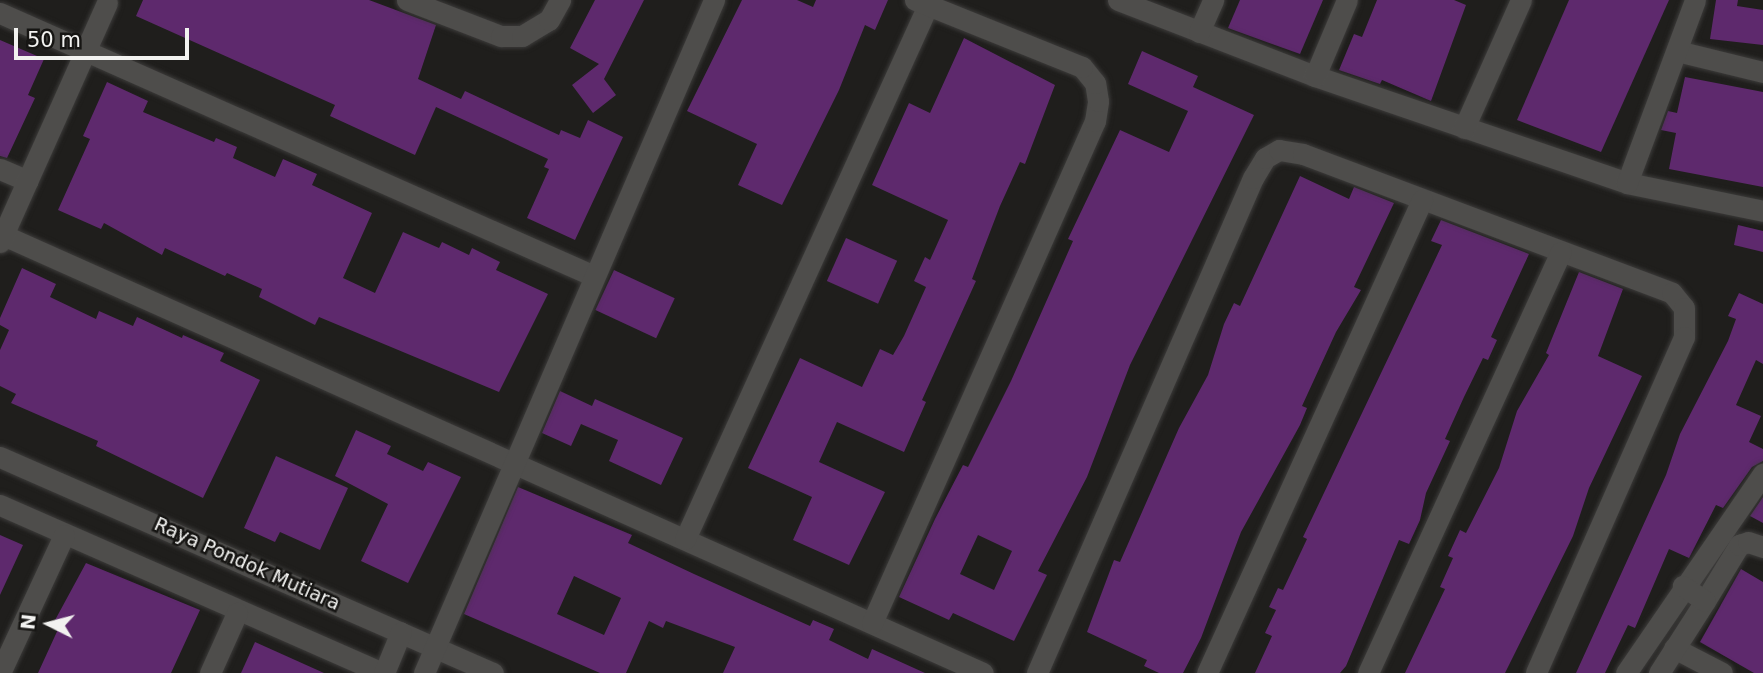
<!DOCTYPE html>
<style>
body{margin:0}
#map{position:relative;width:1763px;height:673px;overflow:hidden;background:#1f1e1c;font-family:"DejaVu Sans",sans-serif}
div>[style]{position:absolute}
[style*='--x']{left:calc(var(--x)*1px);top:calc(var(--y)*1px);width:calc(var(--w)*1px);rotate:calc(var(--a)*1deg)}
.building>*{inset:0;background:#5e296d;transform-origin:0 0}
.roads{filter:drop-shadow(0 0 2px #3c3b3a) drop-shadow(0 0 2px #3c3b3a)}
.street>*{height:21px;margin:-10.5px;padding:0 10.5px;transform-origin:10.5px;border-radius:10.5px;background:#4e4d4b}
span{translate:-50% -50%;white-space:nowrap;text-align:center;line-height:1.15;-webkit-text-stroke:5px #161513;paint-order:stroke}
.street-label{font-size:19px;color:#f2f2f0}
.north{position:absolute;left:14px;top:589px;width:70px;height:70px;-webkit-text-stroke:5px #161513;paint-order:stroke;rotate:276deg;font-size:19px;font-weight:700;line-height:28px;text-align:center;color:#f2f2f0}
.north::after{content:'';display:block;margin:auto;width:24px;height:32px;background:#f2f2f0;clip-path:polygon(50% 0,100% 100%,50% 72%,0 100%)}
.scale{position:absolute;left:14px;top:28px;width:175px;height:32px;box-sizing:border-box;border:4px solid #f2f2f0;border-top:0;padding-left:9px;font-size:21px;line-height:24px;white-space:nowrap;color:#f2f2f0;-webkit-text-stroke:5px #161513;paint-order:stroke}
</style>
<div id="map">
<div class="building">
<div style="clip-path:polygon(143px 0,369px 0,436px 25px,418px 79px,461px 99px,465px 91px,559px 135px,561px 130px,580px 138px,588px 120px,623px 137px,575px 240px,527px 218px,549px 169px,544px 167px,548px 159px,436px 107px,415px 155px,330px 116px,335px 105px,136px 16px)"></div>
<div style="clip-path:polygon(595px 0,644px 0,604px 79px,616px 95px,593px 113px,572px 85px,599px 64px,570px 48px)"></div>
<div style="clip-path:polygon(742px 0,797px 0,813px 7px,816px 0,888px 0,875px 30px,865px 25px,839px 90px,782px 205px,738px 185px,757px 144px,687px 111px)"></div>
<div style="clip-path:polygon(1240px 0,1323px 0,1300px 54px,1228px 28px)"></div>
<div style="clip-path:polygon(1377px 0,1454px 0,1466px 5px,1431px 101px,1382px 80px,1380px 84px,1339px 70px,1354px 34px,1362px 37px)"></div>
<div style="clip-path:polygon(1569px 0,1669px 0,1601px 152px,1517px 120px)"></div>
<div style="clip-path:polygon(1716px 0,1738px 0,1737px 6px,1763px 10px,1763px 45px,1710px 39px)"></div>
<div style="clip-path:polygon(964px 38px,1055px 85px,1025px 164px,1020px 162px,1000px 206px,972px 279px,976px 281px,922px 400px,926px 402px,904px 452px,837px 422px,819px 462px,885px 492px,849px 565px,793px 540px,812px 497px,748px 468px,800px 358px,862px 387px,880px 349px,893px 355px,904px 336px,926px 287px,914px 281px,925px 257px,930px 260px,948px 220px,872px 185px,909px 103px,930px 113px)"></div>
<div style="clip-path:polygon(0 40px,44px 59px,28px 95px,35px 98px,7px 158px,0 156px)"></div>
<div style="clip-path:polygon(evenodd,1142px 51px,1198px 76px,1193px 87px,1254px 115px,1130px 365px,1087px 477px,1038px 571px,1047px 575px,1014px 641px,953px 613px,949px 620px,899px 597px,935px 519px,963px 465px,968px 467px,1011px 381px,1073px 241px,1068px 239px,1120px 130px,1169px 152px,1188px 111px,1128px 84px,1142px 51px,978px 535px,1012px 551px,994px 590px,960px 574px,978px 535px)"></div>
<div style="clip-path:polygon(1685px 77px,1763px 92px,1763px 187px,1669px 169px,1676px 133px,1661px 130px,1668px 111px,1677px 113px)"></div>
<div style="clip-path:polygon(107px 82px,148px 101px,143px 112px,214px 142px,216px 138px,237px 147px,233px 158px,275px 177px,283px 159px,317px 174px,312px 185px,372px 213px,343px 278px,375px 293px,403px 232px,439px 248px,442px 242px,469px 255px,472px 248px,500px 262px,496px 270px,548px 294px,499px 392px,319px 317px,315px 325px,259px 297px,262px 289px,227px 273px,225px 276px,165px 248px,162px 255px,104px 223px,101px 229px,58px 210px,90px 139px,83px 136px)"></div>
<div style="clip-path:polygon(1300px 176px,1349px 199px,1354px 187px,1394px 203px,1354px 287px,1361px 290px,1336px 332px,1302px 406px,1307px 408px,1300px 425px,1241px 532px,1201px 638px,1183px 673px,1159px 673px,1144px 666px,1147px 660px,1087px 632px,1114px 560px,1120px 562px,1179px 428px,1208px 375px,1224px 324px,1234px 303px,1240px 306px)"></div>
<div style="clip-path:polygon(1441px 220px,1529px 254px,1491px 337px,1497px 340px,1488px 360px,1483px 358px,1464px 397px,1445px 439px,1450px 441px,1426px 493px,1420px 520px,1409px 544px,1399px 540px,1346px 666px,1340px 673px,1255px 673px,1272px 636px,1265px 633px,1276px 610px,1269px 607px,1278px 588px,1283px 590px,1307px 539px,1303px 537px,1442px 245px,1431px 241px)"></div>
<div style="clip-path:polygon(1738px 225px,1763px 231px,1763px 252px,1734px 245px)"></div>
<div style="left:846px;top:238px;width:56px;height:47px;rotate:24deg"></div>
<div style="clip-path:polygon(22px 268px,56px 284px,50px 297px,96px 319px,99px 311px,133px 326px,137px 317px,182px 338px,183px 335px,224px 353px,220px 361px,260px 380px,203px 498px,96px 446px,98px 441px,11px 403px,16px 394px,0 386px,0 350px,9px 330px,0 325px,0 318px)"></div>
<div style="left:614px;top:270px;width:67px;height:44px;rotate:25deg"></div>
<div style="clip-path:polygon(1579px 272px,1623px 289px,1598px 356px,1642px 376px,1589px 488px,1573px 536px,1505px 673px,1405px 673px,1445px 589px,1440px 587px,1453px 558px,1448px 556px,1460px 530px,1466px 533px,1499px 468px,1517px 411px,1549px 355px,1546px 353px)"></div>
<div style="clip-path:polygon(1739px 293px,1763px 304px,1763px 364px,1756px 360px,1736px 405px,1761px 416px,1749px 442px,1763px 449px,1763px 461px,1752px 467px,1723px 508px,1716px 505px,1689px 558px,1669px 549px,1635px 628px,1628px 625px,1605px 673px,1576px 673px,1666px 475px,1680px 434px,1728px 341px,1736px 319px,1728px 316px)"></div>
<div style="clip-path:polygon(560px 391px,592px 406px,595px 399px,683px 438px,661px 485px,609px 461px,618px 440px,581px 424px,571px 446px,542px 433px)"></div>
<div style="clip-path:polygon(356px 430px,391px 446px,387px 454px,423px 471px,428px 462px,461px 477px,408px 583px,361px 561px,388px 504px,335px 476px)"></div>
<div style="clip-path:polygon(276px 456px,348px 488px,320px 550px,280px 532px,275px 542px,244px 528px)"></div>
<div style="clip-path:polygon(evenodd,518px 487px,632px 535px,628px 543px,694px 574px,810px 626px,813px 620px,834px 629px,829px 640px,868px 659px,872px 649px,925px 673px,723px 673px,735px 647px,666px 621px,663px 628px,649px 621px,626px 673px,600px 673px,464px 614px,518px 487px,574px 576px,621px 598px,604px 635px,557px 614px,574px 576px)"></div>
<div style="clip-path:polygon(1763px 497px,1763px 523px,1750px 516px)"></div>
<div style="clip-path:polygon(0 535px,23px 545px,0 595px)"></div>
<div style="clip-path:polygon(86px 563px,200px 610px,171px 673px,38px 673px,60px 625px,54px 622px)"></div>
<div style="clip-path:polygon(1741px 569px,1763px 582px,1763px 673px,1754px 673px,1700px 642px)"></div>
<div style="clip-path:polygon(255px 642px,324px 673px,241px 673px)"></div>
</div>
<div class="roads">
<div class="street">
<div style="--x:407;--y:0;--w:101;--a:21"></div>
<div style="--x:501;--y:36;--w:21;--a:0"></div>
<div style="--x:522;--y:36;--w:31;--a:-31"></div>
<div style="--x:549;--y:20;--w:23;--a:-61"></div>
<div style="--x:1118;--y:0;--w:211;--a:21.1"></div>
<div style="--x:1315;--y:76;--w:330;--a:18.9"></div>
<div style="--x:1627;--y:183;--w:139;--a:11.6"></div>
<div style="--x:0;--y:13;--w:650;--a:23.88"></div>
<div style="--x:1199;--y:32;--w:35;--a:-66"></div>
<div style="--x:1677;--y:51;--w:89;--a:13.7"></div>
<div style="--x:1315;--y:76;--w:82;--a:-67.2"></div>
<div style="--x:1464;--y:128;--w:140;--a:-66"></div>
<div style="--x:0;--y:169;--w:30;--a:23"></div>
<div style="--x:1627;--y:183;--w:195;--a:-69.6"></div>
<div style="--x:3;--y:235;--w:1073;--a:24.08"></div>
<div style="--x:0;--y:242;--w:262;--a:-65.9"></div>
<div style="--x:0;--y:457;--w:538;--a:23.66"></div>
<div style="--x:0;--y:505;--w:418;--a:23.7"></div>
<div style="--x:685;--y:539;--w:587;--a:-65.53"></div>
<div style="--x:1705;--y:601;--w:66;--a:-58.7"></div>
<div style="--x:1739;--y:545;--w:9;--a:-18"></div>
<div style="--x:1748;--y:542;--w:16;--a:18"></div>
<div style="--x:872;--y:623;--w:549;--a:-66.05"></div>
<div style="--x:1095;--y:121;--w:20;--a:-81"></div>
<div style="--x:1098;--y:101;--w:18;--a:-99"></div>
<div style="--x:1095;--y:83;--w:21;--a:-129"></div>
<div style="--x:1082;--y:67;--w:180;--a:-158.1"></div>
<div style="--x:1674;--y:648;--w:54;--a:27.5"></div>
<div style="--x:0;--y:673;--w:152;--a:-65.1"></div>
<div style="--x:210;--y:673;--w:66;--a:-65.8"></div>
<div style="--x:384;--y:673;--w:44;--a:-67.5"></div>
<div style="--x:424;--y:673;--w:733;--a:-66.69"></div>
<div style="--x:1037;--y:673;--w:540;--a:-66.43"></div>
<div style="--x:1253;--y:178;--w:23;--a:-59"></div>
<div style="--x:1265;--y:158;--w:16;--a:-30"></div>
<div style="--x:1279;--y:150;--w:24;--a:9"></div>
<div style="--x:1303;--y:154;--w:394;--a:20.6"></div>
<div style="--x:1672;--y:293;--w:19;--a:51"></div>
<div style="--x:1684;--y:308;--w:29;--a:90"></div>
<div style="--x:1684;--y:337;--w:367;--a:113.8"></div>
<div style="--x:1207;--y:673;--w:520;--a:-65.56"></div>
<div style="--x:1368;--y:673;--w:463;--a:-65.4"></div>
<div style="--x:1626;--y:673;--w:242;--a:-55.5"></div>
<div style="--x:1659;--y:673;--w:85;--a:-57.4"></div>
<div style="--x:1705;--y:601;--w:27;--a:-146"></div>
</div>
</div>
<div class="street-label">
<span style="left:247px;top:564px;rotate:24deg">Raya Pondok Mutiara</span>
</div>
<div class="north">N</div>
<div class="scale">50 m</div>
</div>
